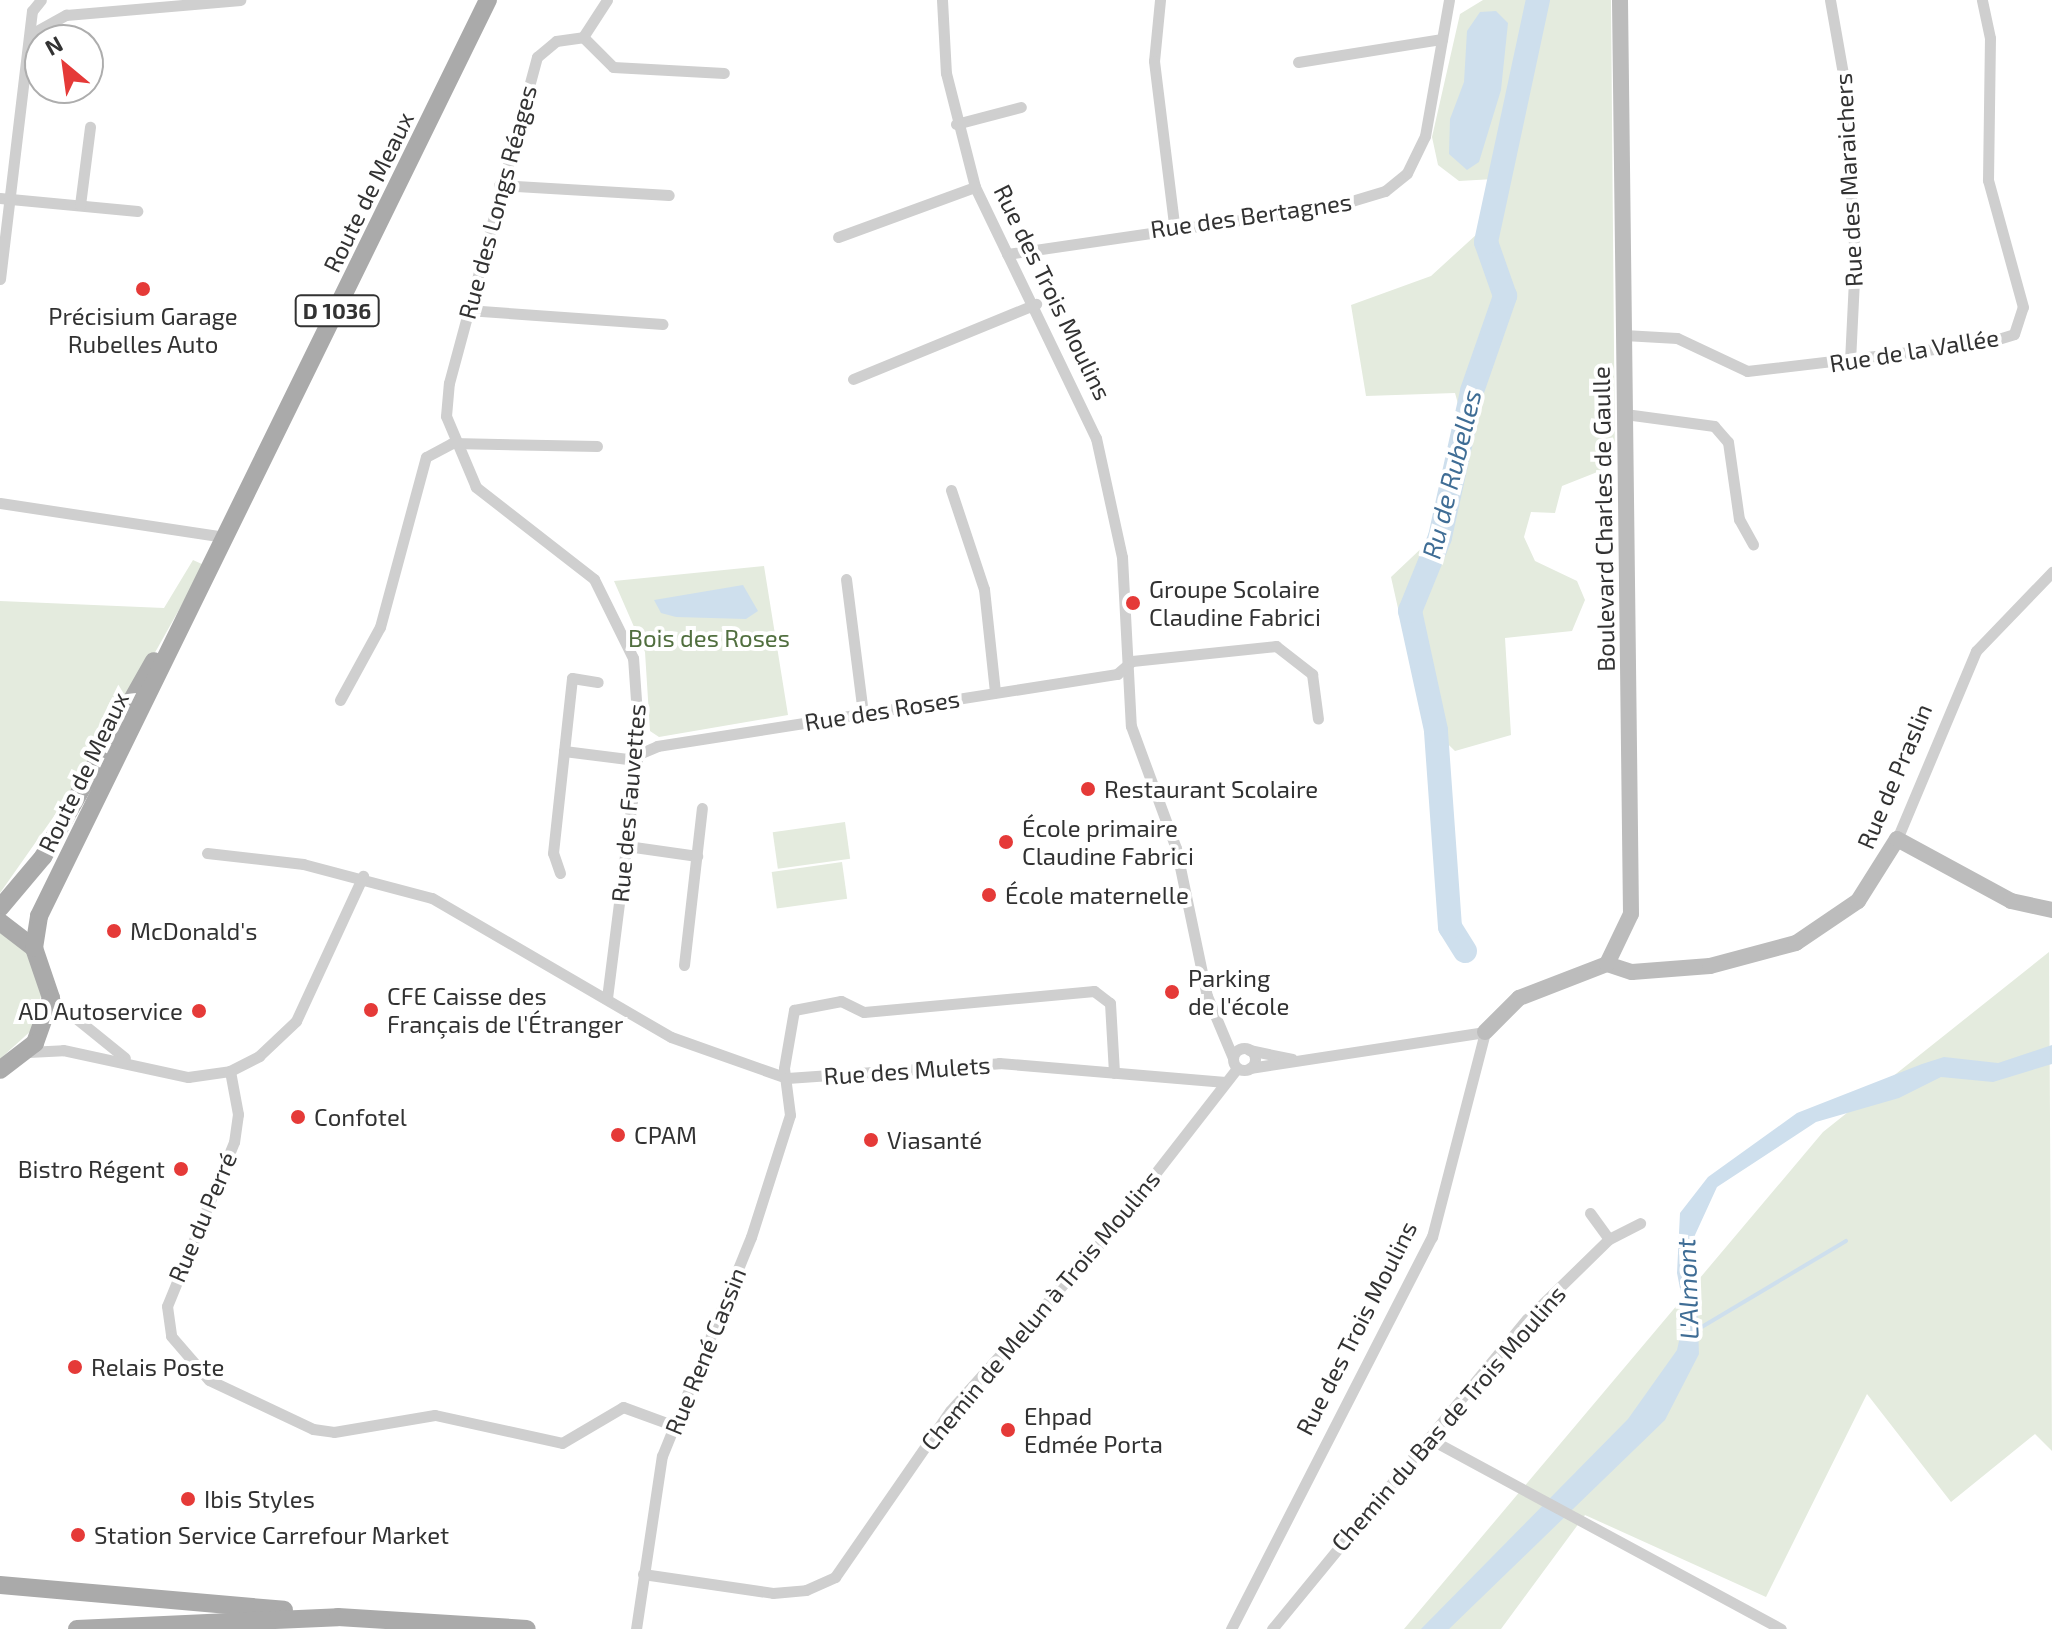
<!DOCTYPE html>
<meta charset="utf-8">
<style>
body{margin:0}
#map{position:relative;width:2052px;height:1629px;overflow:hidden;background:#fff;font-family:"Exo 2",sans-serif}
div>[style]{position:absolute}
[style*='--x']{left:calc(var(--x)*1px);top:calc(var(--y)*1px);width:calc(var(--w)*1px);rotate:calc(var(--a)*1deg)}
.green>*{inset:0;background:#e4ebde;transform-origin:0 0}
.water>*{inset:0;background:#cedfed}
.stream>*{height:4px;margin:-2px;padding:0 2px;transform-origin:2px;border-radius:2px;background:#cedfed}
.river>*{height:24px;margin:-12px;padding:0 12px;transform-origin:12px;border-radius:12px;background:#cedfed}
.street>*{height:11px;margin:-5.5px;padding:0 5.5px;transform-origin:5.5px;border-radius:5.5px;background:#cfcfcf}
.street>.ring{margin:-5.5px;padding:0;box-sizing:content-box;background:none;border:11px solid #cfcfcf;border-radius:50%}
.secondary>*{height:16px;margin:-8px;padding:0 8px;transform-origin:8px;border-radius:8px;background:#bcbcbc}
.primary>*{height:18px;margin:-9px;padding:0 9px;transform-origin:9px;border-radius:9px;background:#aaa}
.dots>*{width:22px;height:22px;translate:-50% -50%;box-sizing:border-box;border:4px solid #fff;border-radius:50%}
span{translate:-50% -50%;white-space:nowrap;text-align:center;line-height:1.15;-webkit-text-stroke:8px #fff;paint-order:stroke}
.shield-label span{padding:2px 6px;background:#fff;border:2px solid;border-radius:6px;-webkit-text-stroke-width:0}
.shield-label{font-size:22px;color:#323232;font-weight:700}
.street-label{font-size:24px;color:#323232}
.poi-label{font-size:24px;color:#323232}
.left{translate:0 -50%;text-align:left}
.right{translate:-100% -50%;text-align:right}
.park-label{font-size:24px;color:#516f3f}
.water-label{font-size:26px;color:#3f6d95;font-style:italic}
.north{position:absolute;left:24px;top:24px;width:80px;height:80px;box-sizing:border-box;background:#fff;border:2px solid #adadad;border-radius:50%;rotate:331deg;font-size:22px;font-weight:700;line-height:32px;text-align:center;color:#323232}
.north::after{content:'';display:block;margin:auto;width:28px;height:36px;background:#e53a38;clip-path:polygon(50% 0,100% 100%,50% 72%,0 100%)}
</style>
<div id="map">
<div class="green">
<div style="clip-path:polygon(1483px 0,1611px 0,1615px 465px,1562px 486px,1555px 513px,1531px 512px,1524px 537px,1535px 561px,1577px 581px,1585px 600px,1572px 631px,1505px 638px,1511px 735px,1455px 751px,1423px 720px,1391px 577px,1428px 542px,1460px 411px,1455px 393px,1366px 396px,1351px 305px,1431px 276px,1477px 234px,1494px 179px,1459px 181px,1438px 165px,1432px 137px,1460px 14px)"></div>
<div style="clip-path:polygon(193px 560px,204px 565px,157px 649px,83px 775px,0 893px,0 601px,164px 608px)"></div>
<div style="clip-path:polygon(764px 566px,788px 715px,659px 737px,650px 731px,645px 652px,614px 581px)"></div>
<div style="left:845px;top:822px;width:37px;height:73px;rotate:82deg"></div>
<div style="left:842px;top:862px;width:37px;height:71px;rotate:82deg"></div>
<div style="clip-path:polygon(0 931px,29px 954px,42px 991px,34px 1028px,0 1059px)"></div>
<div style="clip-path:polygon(2049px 952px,2052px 1451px,2035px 1434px,1951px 1502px,1867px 1394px,1766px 1597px,1585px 1515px,1501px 1629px,1404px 1629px,1823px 1132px)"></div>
</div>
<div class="water">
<div style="clip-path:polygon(1496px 11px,1508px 23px,1501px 90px,1479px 162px,1467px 170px,1449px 154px,1450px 119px,1464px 82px,1467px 31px,1480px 12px)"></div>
<div style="clip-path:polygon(743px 585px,758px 611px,746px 619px,676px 617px,661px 613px,654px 600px)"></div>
<div style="clip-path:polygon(2052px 1045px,2052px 1064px,1993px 1082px,1941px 1077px,1899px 1098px,1816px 1122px,1717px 1187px,1695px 1235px,1699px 1354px,1665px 1420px,1449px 1629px,1421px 1629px,1628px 1419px,1677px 1350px,1685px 1314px,1677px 1273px,1680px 1213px,1708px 1177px,1797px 1113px,1922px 1064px,1944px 1057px,1998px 1063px)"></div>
</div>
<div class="stream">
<div style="--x:1700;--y:1328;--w:170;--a:-30.8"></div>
</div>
<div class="river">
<div style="--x:1465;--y:951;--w:28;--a:-122"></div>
<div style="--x:1450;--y:927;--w:197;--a:-94.1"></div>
<div style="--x:1436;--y:730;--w:122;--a:-102.3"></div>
<div style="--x:1410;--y:611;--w:80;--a:-67.9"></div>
<div style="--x:1440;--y:537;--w:149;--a:-77.6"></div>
<div style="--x:1472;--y:391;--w:101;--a:-70.8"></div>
<div style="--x:1505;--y:296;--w:57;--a:-109.4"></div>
<div style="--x:1486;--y:242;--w:248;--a:-77.9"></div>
</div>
<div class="street">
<div style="--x:942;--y:0;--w:73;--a:86.9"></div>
<div style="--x:946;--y:73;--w:118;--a:75.7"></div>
<div style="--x:975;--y:187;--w:279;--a:64.3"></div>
<div style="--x:1096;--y:438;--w:122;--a:77.7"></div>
<div style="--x:1122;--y:557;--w:169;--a:87"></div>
<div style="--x:1131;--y:726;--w:130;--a:69.8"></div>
<div style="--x:1176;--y:848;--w:151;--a:78.2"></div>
<div style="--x:1207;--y:996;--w:67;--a:67.2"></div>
<div style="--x:1160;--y:0;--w:61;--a:95.6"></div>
<div style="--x:1154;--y:61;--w:165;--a:83"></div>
<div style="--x:1830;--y:0;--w:75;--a:80"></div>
<div style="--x:1843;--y:74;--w:185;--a:86.3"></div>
<div style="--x:1855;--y:259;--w:101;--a:92.8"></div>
<div style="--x:33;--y:33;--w:38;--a:-29"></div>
<div style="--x:66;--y:15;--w:175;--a:-4.9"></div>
<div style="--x:583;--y:37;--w:42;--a:45"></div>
<div style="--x:613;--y:67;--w:111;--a:3.1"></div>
<div style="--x:1298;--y:62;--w:146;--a:-9.1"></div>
<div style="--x:956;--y:124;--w:67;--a:-14.7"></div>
<div style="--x:499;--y:185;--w:170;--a:3.4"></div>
<div style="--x:0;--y:198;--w:138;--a:5.4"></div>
<div style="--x:80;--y:205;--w:79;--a:-82.7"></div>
<div style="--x:838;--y:237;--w:146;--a:-20.1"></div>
<div style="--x:1007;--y:254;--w:331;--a:-8.3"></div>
<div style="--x:1335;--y:206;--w:52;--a:-16.7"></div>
<div style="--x:1385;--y:191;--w:28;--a:-39"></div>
<div style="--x:1407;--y:173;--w:41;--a:-64.1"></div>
<div style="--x:1425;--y:136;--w:138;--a:-80"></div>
<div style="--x:0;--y:279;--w:270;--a:-83.2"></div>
<div style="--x:32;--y:11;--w:14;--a:-51"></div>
<div style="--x:467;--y:310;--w:196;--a:4.1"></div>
<div style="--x:1624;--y:335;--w:53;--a:3.2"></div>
<div style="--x:1677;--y:338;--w:77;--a:25.2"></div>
<div style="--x:1747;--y:371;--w:240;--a:-6.7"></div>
<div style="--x:1985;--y:343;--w:30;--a:-17"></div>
<div style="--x:2014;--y:334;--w:28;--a:-72"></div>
<div style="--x:2023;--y:307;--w:132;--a:-105.4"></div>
<div style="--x:1988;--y:180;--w:142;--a:-89.2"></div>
<div style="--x:1990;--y:38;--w:39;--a:-102"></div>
<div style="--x:853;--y:379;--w:198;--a:-22.3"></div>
<div style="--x:1625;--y:414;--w:90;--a:7.7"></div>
<div style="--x:1714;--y:426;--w:21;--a:49"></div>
<div style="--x:1728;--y:442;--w:78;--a:81.9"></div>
<div style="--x:1739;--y:519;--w:29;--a:61"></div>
<div style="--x:452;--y:443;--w:145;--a:1.2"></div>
<div style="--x:951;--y:490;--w:104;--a:71.6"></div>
<div style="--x:984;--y:589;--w:104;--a:83.9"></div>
<div style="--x:0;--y:503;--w:229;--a:8.6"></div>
<div style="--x:846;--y:579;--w:136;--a:82.8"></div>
<div style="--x:340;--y:700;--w:83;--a:-61.3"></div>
<div style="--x:380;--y:627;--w:176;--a:-74.9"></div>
<div style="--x:426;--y:457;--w:30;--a:-28"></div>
<div style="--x:564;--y:751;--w:64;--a:7.2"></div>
<div style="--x:627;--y:759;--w:33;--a:-23"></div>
<div style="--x:657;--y:746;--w:466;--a:-8.9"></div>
<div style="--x:1117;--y:674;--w:20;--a:-41"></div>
<div style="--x:1132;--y:661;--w:145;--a:-5.9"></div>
<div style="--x:1276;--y:646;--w:46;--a:37.9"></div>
<div style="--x:1312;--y:674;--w:45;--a:82.4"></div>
<div style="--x:1897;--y:839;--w:204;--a:-67.2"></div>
<div style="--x:1976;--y:651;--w:110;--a:-46.1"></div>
<div style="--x:627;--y:846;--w:71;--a:8.1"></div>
<div style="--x:207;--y:853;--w:97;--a:6.5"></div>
<div style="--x:303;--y:864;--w:133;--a:14.8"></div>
<div style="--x:432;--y:898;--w:276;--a:30.2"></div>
<div style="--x:671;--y:1037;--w:123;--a:19.5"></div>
<div style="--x:787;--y:1078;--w:213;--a:-4"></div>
<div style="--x:999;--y:1063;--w:227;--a:4.8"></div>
<div style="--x:560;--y:873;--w:21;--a:-109"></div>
<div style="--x:553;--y:853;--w:176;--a:-83.8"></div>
<div style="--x:572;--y:678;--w:26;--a:9"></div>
<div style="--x:684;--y:965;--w:158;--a:-83.5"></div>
<div style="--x:51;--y:998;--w:95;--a:39"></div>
<div style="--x:607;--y:998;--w:257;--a:-82.8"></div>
<div style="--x:639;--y:743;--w:85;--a:-94"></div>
<div style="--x:633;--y:658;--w:88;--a:-116.3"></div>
<div style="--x:594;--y:579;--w:150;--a:-142.1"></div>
<div style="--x:476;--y:487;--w:77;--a:-112.9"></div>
<div style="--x:446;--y:416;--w:33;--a:-85"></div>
<div style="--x:449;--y:383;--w:338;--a:-74.9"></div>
<div style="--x:537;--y:57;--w:25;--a:-40"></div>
<div style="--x:556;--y:41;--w:27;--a:-8"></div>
<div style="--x:583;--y:37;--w:44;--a:-57"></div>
<div class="ring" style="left:1233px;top:1048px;width:11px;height:11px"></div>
<div style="--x:1249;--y:1050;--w:44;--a:11.8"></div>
<div style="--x:28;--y:1052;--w:35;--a:-3"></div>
<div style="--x:63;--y:1050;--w:128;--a:12.2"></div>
<div style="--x:188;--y:1077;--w:42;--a:-8.1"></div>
<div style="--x:230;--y:1071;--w:33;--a:-27"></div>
<div style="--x:259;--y:1056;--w:51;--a:-43.4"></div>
<div style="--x:296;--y:1021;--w:160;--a:-65.2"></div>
<div style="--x:230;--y:1071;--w:44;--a:79.5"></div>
<div style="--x:238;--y:1114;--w:28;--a:98"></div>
<div style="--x:234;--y:1142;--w:177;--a:112.2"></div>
<div style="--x:167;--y:1306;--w:30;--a:82"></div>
<div style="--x:171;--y:1336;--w:58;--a:49.2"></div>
<div style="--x:209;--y:1380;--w:115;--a:25.2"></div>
<div style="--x:313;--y:1429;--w:21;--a:8"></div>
<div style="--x:334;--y:1432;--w:102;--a:-9.6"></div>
<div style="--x:435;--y:1415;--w:130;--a:12.4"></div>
<div style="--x:562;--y:1443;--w:71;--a:-30.5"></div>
<div style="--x:623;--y:1407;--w:55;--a:20.1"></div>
<div style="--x:1590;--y:1213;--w:32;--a:54"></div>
<div style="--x:1428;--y:1438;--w:401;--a:28.4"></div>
<div style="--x:643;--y:1574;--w:131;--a:8.3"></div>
<div style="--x:773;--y:1593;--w:33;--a:-5"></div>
<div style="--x:806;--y:1590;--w:32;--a:-24"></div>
<div style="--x:835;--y:1577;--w:202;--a:-55.3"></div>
<div style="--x:950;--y:1411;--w:237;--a:-48.2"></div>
<div style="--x:1108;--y:1234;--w:210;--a:-52.1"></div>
<div style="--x:636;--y:1629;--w:175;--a:-81.5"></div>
<div style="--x:662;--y:1456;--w:236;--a:-67.9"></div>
<div style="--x:751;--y:1237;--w:128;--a:-72.3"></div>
<div style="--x:790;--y:1115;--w:47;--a:-97.3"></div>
<div style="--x:784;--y:1068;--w:59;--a:-80.2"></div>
<div style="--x:794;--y:1010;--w:48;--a:-10.8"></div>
<div style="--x:841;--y:1001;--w:25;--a:26"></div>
<div style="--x:864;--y:1012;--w:231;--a:-5.2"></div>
<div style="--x:1094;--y:991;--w:20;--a:37"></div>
<div style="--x:1110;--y:1003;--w:70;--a:86.7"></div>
<div style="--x:1231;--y:1629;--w:441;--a:-62.9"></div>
<div style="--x:1432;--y:1237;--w:212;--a:-75.5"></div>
<div style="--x:1485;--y:1032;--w:238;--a:171.3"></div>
<div style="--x:1272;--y:1629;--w:401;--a:-50.6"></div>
<div style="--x:1527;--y:1319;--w:115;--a:-44.3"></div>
<div style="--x:1609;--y:1239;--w:35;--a:-27"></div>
</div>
<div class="secondary">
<div style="--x:1607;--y:964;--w:26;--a:18"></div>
<div style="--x:1632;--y:972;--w:78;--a:-4.4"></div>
<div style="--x:1710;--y:966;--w:89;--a:-15"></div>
<div style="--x:1796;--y:943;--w:75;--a:-34.1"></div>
<div style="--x:1858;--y:901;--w:73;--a:-57.8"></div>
<div style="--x:1897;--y:839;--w:130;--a:28.5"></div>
<div style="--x:2011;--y:901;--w:42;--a:12.4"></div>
<div style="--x:1485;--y:1032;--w:48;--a:-45"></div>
<div style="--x:1519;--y:998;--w:94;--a:-21.1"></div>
<div style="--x:1607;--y:964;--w:55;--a:-64.4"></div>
<div style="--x:1631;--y:914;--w:914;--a:-90.69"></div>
</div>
<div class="primary">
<div style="--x:0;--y:908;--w:67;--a:-49.9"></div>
<div style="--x:43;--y:857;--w:225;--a:-60.5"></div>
<div style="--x:0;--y:922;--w:43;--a:37.4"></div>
<div style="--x:34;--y:948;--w:53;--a:71.2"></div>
<div style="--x:51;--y:998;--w:48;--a:109.6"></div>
<div style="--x:35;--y:1043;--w:44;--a:142.4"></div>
<div style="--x:34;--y:948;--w:32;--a:-81"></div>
<div style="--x:39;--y:916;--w:1020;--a:-63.89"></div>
<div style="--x:0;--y:1585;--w:285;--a:5"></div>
<div style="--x:77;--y:1629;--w:261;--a:-2.6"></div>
<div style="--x:338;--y:1617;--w:189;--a:3.6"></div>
</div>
<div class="dots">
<div style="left:143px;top:289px;background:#e53a38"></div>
<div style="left:1133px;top:603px;background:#e53a38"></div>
<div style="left:1088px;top:789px;background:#e53a38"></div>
<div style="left:1006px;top:842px;background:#e53a38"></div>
<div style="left:989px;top:895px;background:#e53a38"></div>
<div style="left:114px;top:931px;background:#e53a38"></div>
<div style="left:1172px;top:992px;background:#e53a38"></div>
<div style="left:371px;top:1010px;background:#e53a38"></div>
<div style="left:199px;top:1011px;background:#e53a38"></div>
<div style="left:298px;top:1117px;background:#e53a38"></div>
<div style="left:618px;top:1135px;background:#e53a38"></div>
<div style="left:871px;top:1140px;background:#e53a38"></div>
<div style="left:181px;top:1169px;background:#e53a38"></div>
<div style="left:75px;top:1367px;background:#e53a38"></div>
<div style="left:1008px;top:1430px;background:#e53a38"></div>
<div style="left:188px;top:1499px;background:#e53a38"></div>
<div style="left:78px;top:1535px;background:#e53a38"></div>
</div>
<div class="shield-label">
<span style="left:337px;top:311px">D 1036</span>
</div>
<div class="street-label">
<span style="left:1848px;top:180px;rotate:-93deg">Rue des Maraichers</span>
<span style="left:368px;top:192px;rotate:-64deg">Route de Meaux</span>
<span style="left:497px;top:202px;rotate:-75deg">Rue des Longs Réages</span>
<span style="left:1251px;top:215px;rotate:-8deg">Rue des Bertagnes</span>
<span style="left:1053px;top:292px;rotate:64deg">Rue des Trois Moulins</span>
<span style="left:1914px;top:350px;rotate:-9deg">Rue de la Vallée</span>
<span style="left:1603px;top:519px;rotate:-91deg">Boulevard Charles de Gaulle</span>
<span style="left:882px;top:710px;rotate:-9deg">Rue des Roses</span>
<span style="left:83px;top:772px;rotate:-64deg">Route de Meaux</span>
<span style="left:1894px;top:776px;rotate:-67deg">Rue de Praslin</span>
<span style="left:628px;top:803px;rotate:-85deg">Rue des Fauvettes</span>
<span style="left:907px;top:1070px;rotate:-4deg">Rue des Mulets</span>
<span style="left:202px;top:1217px;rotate:-67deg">Rue du Perré</span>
<span style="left:1040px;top:1310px;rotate:-50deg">Chemin de Melun à Trois Moulins</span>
<span style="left:1356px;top:1328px;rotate:-63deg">Rue des Trois Moulins</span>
<span style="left:705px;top:1351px;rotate:-68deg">Rue René Cassin</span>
<span style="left:1448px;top:1418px;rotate:-49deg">Chemin du Bas de Trois Moulins</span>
</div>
<div class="poi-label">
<span style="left:143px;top:330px">Précisium Garage<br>Rubelles Auto</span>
<span class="left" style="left:1149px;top:603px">Groupe Scolaire<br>Claudine Fabrici</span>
<span class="left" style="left:1104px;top:789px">Restaurant Scolaire</span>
<span class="left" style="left:1022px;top:842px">École primaire<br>Claudine Fabrici</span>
<span class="left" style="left:1005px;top:895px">École maternelle</span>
<span class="left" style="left:130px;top:931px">McDonald's</span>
<span class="left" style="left:1188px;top:992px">Parking<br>de l'école</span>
<span class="left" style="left:387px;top:1010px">CFE Caisse des<br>Français de l'Étranger</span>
<span class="right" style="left:183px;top:1011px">AD Autoservice</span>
<span class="left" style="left:314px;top:1117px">Confotel</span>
<span class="left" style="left:634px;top:1135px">CPAM</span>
<span class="left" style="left:887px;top:1140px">Viasanté</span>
<span class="right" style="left:165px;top:1169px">Bistro Régent</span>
<span class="left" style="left:91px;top:1367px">Relais Poste</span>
<span class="left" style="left:1024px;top:1430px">Ehpad<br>Edmée Porta</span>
<span class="left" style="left:204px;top:1499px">Ibis Styles</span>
<span class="left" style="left:94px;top:1535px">Station Service Carrefour Market</span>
</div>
<div class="park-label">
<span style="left:709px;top:638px">Bois des Roses</span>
</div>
<div class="water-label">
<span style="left:1451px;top:474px;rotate:-76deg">Ru de Rubelles</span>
<span style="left:1687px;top:1289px;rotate:-92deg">L'Almont</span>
</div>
<div class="north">N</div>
</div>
